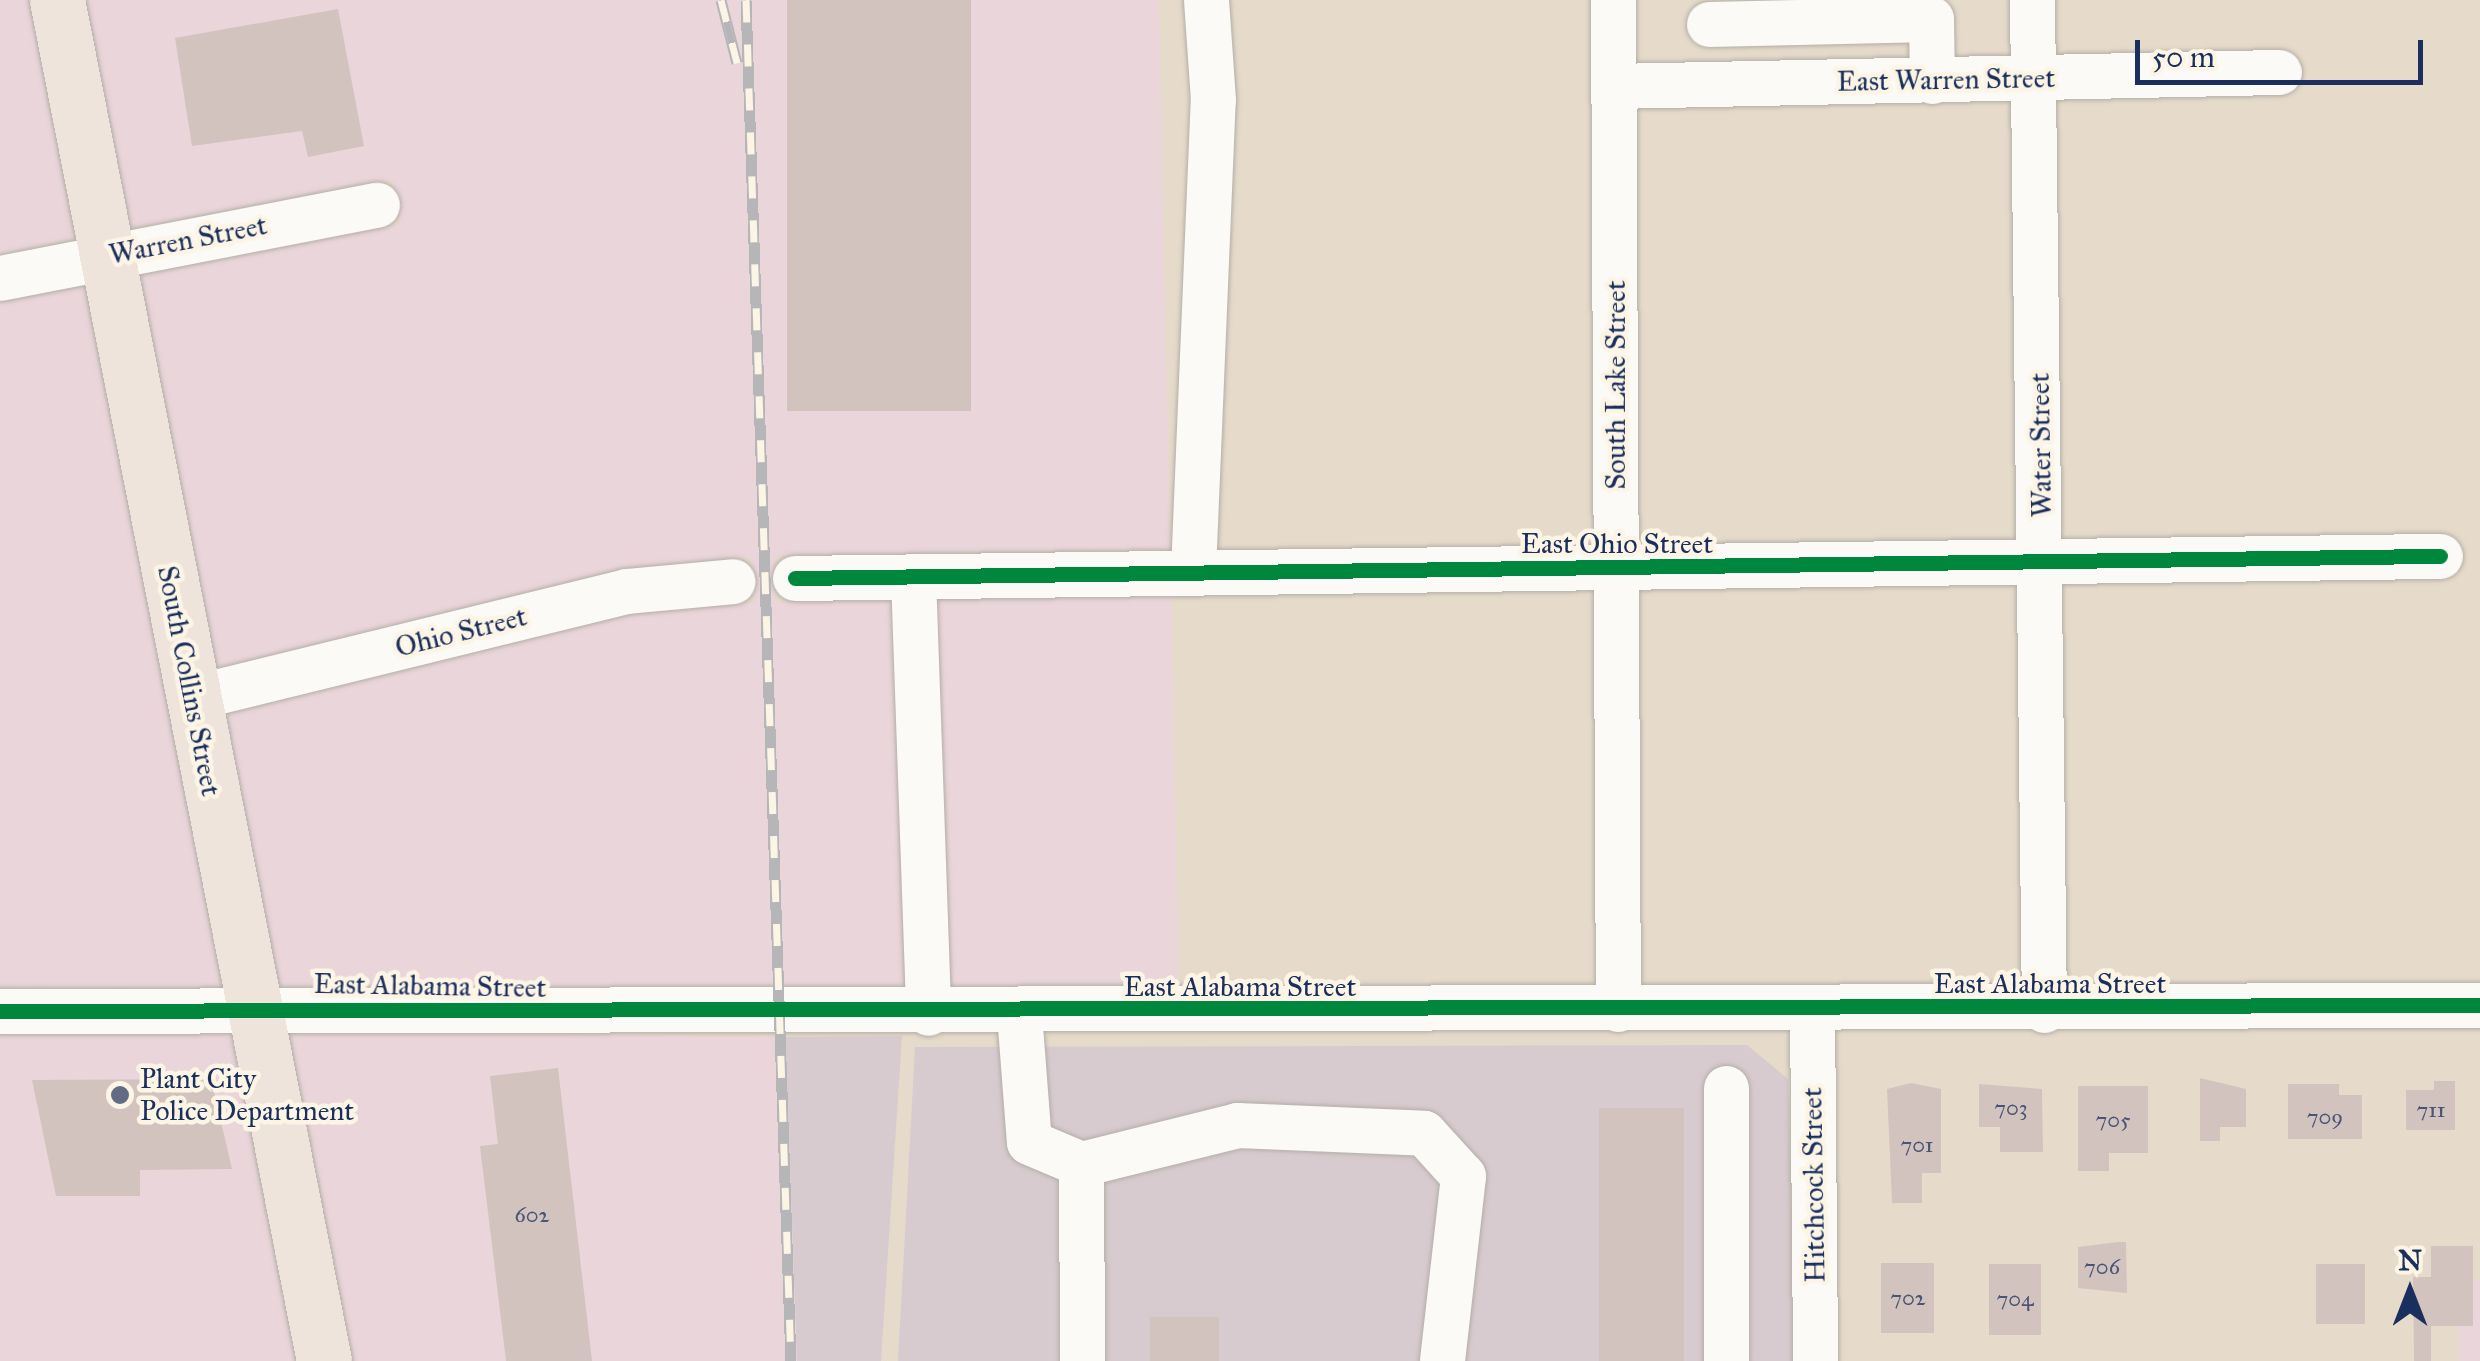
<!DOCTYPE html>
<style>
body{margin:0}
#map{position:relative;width:2480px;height:1361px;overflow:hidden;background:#e6dbca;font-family:"IM FELL Great Primer",serif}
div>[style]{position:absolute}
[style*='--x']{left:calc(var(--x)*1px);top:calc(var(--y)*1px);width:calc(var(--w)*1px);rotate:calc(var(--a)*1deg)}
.built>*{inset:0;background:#ead5da;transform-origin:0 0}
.industrial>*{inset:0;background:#d8cbd0}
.building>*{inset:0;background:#d2c3bf;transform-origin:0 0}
.roads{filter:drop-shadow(0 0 2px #b3aea7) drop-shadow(0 0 2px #b3aea7)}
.minor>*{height:45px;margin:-22.5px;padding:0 22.5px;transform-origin:22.5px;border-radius:22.5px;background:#fbfaf7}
.major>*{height:55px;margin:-27.5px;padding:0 27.5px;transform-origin:27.5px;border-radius:27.5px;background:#eee4dc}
.rail>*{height:11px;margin-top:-5.5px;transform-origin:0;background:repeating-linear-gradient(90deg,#fcf5e5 0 22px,#b6b6b9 0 44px);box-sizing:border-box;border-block:2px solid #b6b6b9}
.cycleway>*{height:15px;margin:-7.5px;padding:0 7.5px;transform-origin:7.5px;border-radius:7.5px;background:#00873e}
.dots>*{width:28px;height:28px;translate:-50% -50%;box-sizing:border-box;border:5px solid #fcf5e5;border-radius:50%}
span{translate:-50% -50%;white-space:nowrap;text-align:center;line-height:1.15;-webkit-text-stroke:9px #fcf5e5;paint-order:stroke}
.number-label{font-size:22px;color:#495476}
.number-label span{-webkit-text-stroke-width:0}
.street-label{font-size:28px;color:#1b2f5e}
.poi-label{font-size:28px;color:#1b2f5e}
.left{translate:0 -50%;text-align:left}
.north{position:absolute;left:2360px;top:1241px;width:100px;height:100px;-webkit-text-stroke:8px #fcf5e5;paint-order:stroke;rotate:0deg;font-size:28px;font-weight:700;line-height:40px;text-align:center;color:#1b2f5e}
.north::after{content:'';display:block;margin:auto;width:35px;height:45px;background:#1b2f5e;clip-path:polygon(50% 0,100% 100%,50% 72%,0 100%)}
.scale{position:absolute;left:2135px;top:40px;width:288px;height:45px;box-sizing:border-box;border:5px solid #1b2f5e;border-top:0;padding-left:12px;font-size:30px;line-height:35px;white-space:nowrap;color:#1b2f5e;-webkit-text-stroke:8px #fcf5e5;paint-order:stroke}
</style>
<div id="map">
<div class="built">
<div style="clip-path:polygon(0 0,36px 0,82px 237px,0 255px)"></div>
<div style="clip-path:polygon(77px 0,1159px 0,1170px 549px,775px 557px,776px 601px,1171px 594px,1179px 990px,273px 986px,215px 715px,629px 613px,754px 602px,751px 558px,622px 569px,207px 671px,130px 274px,399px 224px,393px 180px,122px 230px)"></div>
<div style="clip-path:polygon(91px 281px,232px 986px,0 989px,0 301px)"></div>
<div style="clip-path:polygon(241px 1031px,303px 1361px,0 1361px,0 1034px)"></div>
<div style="clip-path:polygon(282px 1031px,785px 1037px,797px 1361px,344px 1361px)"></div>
<div style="left:2458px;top:1280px;width:22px;height:81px"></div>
</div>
<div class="industrial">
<div style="clip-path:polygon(902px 1036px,881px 1361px,797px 1361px,785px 1037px)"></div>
<div style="clip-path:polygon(1747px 1045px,1788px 1079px,1796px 1361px,898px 1361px,915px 1047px)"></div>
</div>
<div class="building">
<div style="left:787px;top:0;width:184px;height:411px"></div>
<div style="clip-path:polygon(338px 9px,364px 146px,308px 157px,302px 131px,192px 146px,175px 38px)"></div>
<div style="clip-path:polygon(558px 1068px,592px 1361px,506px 1361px,480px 1146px,498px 1144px,490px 1076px)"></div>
<div style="clip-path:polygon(2200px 1078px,2246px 1089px,2246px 1127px,2220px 1127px,2220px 1141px,2200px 1141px)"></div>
<div style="clip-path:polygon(211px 1079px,232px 1169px,140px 1170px,140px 1196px,56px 1196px,32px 1080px)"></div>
<div style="clip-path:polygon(2434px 1081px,2455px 1081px,2455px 1130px,2406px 1130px,2406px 1090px,2434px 1090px)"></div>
<div style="clip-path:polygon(1911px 1083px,1941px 1089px,1941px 1173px,1922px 1173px,1922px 1203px,1892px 1203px,1887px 1089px)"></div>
<div style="clip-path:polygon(1979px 1084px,2042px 1089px,2043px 1152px,2000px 1152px,2000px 1127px,1979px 1127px)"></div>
<div style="clip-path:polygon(2288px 1084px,2339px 1084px,2339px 1095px,2362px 1095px,2362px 1139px,2288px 1139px)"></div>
<div style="clip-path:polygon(2078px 1086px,2148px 1086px,2148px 1153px,2109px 1153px,2109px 1171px,2078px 1171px)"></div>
<div style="left:1599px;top:1108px;width:85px;height:253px"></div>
<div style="clip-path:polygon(2118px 1242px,2126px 1242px,2127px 1293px,2078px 1288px,2078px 1247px)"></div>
<div style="clip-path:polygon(2431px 1246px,2473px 1246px,2473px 1326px,2431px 1326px,2431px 1361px,2414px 1361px,2413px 1277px,2431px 1277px)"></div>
<div style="left:1881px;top:1263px;width:53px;height:70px"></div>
<div style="left:1989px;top:1264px;width:52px;height:71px"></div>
<div style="left:2316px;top:1264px;width:49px;height:60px"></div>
<div style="left:1150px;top:1317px;width:69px;height:44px"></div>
</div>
<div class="roads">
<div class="minor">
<div style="--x:1613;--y:0;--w:1009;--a:89.72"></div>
<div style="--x:2032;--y:0;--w:1010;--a:89.32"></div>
<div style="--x:1709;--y:24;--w:222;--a:-1.3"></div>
<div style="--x:1931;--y:19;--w:62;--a:89.1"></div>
<div style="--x:1614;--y:86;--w:665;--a:-1.21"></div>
<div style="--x:0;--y:278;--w:384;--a:-11"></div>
<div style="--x:1193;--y:571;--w:471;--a:-87.6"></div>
<div style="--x:1213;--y:100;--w:100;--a:-94"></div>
<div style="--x:913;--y:576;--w:437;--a:88"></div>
<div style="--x:795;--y:578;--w:1645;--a:-0.77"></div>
<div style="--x:191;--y:698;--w:448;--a:-13.8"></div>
<div style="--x:626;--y:591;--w:107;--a:-5.3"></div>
<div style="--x:1812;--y:1009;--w:352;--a:89.5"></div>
<div style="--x:0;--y:1011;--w:2480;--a:-0.14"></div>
<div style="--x:1019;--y:1013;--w:129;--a:85.6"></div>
<div style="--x:1029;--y:1142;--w:56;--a:22.9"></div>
<div style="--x:1081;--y:1164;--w:161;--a:-14"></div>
<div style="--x:1237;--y:1125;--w:187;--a:2.4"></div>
<div style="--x:1424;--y:1133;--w:58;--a:47.8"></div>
<div style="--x:1463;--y:1176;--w:186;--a:96.5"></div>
<div style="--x:1081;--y:1164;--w:197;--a:89.7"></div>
<div style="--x:1726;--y:1361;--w:273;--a:-90"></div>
</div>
<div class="major">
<div style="--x:57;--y:0;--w:1387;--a:78.9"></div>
</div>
</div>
<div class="rail">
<div style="--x:721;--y:0;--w:65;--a:75.7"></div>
<div style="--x:746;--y:0;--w:1362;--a:88.11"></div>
</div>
<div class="cycleway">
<div style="--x:795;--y:578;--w:1645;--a:-0.77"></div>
<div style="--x:0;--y:1011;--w:2480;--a:-0.14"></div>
</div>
<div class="dots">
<div style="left:120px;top:1095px;background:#626b84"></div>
</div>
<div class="number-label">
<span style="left:2011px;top:1108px">703</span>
<span style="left:2431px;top:1110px">711</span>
<span style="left:2325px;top:1117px">709</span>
<span style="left:2113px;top:1120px">705</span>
<span style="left:1917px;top:1145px">701</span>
<span style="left:532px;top:1215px">602</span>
<span style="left:2102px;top:1267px">706</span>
<span style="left:1908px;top:1298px">702</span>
<span style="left:2015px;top:1299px">704</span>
</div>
<div class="street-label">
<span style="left:1946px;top:80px;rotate:-1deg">East Warren Street</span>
<span style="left:188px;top:240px;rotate:-11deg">Warren Street</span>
<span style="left:1616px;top:385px;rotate:-90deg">South Lake Street</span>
<span style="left:2041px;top:445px;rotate:-91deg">Water Street</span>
<span style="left:1617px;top:544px">East Ohio Street</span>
<span style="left:461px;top:632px;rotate:-14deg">Ohio Street</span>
<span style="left:189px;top:681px;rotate:79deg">South Collins Street</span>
<span style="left:2050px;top:984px">East Alabama Street</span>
<span style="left:430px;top:986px;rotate:1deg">East Alabama Street</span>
<span style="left:1240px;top:987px">East Alabama Street</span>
<span style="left:1814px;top:1185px;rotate:-91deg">Hitchcock Street</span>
</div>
<div class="poi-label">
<span class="left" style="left:140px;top:1095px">Plant City<br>Police Department</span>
</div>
<div class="north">N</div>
<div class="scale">50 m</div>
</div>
